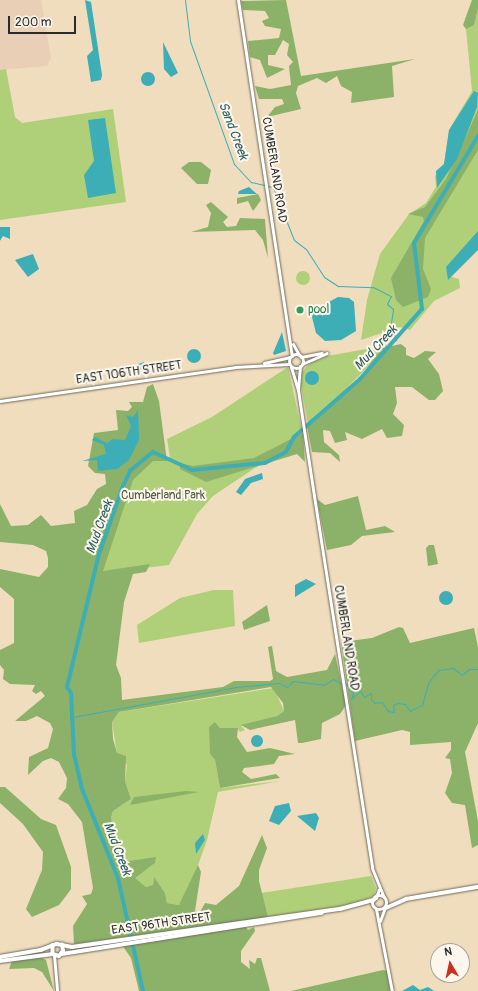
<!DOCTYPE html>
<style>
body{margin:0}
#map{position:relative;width:478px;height:991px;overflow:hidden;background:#f0ddbd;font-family:Pangolin,sans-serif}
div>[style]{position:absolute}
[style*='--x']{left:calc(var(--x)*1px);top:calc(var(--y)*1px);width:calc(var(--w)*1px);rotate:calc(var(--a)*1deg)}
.built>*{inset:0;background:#e8cfb6}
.green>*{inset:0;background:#afd078}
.round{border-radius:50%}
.forest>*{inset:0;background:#8bb268}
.water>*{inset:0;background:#3daeb6}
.stream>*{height:1px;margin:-0.5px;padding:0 0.5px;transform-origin:0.5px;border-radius:0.5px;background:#3daeb6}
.river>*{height:4px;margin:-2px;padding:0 2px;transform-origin:2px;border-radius:2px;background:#3daeb6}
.roads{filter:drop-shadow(0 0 1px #70695e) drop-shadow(0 0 1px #70695e)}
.tertiary>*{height:3px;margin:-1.5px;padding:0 1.5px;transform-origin:1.5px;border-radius:1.5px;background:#fff}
.secondary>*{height:3px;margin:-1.5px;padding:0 1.5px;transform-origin:1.5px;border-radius:1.5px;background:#fff}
.secondary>.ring{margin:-1.5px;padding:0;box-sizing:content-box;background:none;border:3px solid #fff;border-radius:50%}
.primary>*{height:3.5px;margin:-1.75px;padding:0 1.75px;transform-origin:1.75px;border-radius:1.75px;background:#fff}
.primary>.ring{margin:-1.75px;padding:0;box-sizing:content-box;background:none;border:3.5px solid #fff;border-radius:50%}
.dots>*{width:11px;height:11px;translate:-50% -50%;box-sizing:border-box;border:2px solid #fbf7ec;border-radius:50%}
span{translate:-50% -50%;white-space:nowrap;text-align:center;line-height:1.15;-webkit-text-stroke:4px #fbf7ec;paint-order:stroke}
.street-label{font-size:12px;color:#2b2b2b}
.leisure-label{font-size:12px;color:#27864d}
.left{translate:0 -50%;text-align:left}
.park-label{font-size:12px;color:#535d42}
.water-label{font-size:13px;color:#325f63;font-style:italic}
.north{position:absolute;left:430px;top:943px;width:40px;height:40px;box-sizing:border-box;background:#fbf7ec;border:1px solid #a8a59f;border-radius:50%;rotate:351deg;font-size:11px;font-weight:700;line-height:16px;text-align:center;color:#2b2b2b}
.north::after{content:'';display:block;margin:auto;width:14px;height:18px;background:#c8321e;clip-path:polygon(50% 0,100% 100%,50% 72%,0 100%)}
.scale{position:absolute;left:8px;top:16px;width:68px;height:18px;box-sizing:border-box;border:2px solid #2b2b2b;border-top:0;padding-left:5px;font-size:12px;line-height:14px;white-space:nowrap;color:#2b2b2b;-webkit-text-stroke:3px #fbf7ec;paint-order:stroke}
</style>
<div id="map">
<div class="built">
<div style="clip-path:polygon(0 0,41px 0,51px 58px,47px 66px,0 70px)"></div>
</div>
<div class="green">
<div style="clip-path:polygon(478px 0,478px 241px,449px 276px,459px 279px,460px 288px,434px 301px,410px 330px,400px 327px,361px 340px,367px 300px,380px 254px,409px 214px,426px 203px,436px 187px,435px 176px,444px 164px,449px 130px,472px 91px,465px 19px)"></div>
<div style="clip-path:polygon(6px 69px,15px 117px,22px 123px,113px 109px,126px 202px,0 220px,0 70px)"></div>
<div class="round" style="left:296px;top:271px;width:14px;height:14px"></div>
<div style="clip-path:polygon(389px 345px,342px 393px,308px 424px,299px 375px,309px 364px,327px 356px)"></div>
<div style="clip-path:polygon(288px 367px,303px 436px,213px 496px,197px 514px,169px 565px,97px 574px,132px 472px,154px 454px,170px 458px,167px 439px,212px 417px)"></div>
<div style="clip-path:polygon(214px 590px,233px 590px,235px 626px,139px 643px,137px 625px,180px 598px)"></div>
<div style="clip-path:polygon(274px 688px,284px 711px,277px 716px,241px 726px,245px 730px,240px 732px,237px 728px,220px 728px,215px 722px,210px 730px,210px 754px,215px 760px,220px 788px,281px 781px,218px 792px,207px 840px,192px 882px,179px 905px,167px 903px,165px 893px,154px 878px,153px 885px,146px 887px,134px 878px,155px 863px,122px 862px,118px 854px,111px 818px,113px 811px,131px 799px,125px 781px,127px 765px,117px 754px,112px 722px,119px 712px)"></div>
<div style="clip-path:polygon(371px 876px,376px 888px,373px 897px,344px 906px,268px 917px,262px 896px,261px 893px)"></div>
</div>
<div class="forest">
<div style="clip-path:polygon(286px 0,301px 76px,415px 59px,392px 66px,394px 97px,351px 103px,352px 92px,341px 86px,337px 76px,326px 83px,317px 78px,298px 86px,296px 93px,301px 109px,267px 117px,275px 107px,284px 104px,282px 99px,259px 99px,255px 86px,270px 89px,291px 85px,289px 66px,293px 62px,287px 55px,289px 44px,283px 40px,275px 55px,268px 55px,268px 65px,285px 69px,267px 78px,260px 60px,250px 57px,248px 41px,279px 38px,281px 29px,265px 26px,262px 21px,269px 18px,265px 11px,243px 10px,241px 1px)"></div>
<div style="clip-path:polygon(472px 0,478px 0,478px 8px,474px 25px,466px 29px,463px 25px)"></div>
<div style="clip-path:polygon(478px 110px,478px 150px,425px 238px,423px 269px,431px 289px,428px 297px,403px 307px,396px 300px,391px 278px,424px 221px,423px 217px,408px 214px,425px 207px,446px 179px)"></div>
<div style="clip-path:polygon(189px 162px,201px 162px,211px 170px,208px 184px,197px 184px,181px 168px)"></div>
<div style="clip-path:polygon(258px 194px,261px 200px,253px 211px,248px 201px,237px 204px,237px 198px)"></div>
<div style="clip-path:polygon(211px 202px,228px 217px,223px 222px,227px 227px,236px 226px,240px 218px,265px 219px,268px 258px,263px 240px,255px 230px,191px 232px,208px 227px,211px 213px,206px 205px)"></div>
<div style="clip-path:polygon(401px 344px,406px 348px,406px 355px,414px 358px,425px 351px,436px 352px,428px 359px,439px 374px,443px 391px,435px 400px,429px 400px,412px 387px,395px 387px,397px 403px,393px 414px,404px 425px,402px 436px,387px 438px,382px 429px,362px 439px,345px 432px,347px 440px,335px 443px,330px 431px,323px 430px,324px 442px,339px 455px,340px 462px,330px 453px,312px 452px,307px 426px,357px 381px,382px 348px)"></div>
<div style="clip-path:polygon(153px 384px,159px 401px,167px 461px,153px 461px,133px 480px,103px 571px,150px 564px,146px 572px,133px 574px,124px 602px,116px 665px,121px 678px,122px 700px,223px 687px,234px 681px,270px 681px,273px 679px,268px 647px,272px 646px,276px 671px,287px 677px,327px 670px,335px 654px,346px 705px,340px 714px,322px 723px,321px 739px,302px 743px,298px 743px,295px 720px,250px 730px,241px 725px,277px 716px,284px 711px,283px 703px,271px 687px,119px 712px,112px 722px,113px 739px,117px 753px,126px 756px,125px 781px,131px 799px,113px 811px,111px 818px,122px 862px,156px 857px,155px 863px,135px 878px,146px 887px,153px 885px,154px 877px,165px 893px,167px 903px,179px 905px,198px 865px,201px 872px,195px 911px,199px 914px,205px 903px,216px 905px,239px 886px,262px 835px,267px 848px,259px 870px,259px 881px,268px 917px,74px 944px,73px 926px,87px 904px,82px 896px,91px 894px,93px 888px,82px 822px,68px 804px,58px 799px,66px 788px,67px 778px,59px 762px,51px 758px,43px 761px,28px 775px,29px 757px,48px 748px,53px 729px,50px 723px,37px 716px,26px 721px,15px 721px,45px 696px,41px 691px,36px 694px,32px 691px,35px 685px,10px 684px,3px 679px,4px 670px,0 665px,0 650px,14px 643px,14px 599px,0 587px,0 569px,39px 577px,48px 567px,48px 558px,46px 551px,33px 545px,0 542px,0 504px,11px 526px,28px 525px,41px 515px,51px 526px,75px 523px,74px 511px,87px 505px,97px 489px,106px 484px,105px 474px,95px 473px,88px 466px,94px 433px,118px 430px,116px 410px,128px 411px,132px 407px,129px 402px,143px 402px,147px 387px)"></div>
<div style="clip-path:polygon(303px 433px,305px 462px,297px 454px,206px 482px,180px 469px,180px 463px,193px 466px,254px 458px)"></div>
<div style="clip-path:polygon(358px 496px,366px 530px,385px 526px,395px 532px,362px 536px,351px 545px,327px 550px,317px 499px,325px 505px)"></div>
<div style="clip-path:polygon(429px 545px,434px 545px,438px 564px,428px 566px,426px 548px)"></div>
<div style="clip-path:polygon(267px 605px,270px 621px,244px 630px,242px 622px)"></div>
<div style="clip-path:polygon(399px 627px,403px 628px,410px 643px,474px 628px,478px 647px,478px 723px,465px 752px,478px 821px,478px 845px,472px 848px,465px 805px,452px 803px,445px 793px,452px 773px,450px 759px,445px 758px,451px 750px,451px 742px,410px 745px,410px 732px,402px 730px,355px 741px,341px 642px,372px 638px)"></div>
<div style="clip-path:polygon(215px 722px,220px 728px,238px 728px,237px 737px,247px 752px,270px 748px,295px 754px,279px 756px,274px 764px,244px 768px,242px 772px,251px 779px,276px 774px,280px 778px,220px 788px,215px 760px,210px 754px,209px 727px)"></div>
<div style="clip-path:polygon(0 787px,5px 787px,41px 819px,56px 825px,71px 867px,71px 889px,66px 896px,59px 905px,32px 917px,26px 909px,42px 870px,43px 852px,23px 824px,0 803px)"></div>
<div style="clip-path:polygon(186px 791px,199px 792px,130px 805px,134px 797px)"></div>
<div style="clip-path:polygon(246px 927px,248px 930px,254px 927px,255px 931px,241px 951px,241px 962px,250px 969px,249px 960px,255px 964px,257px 958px,261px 958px,270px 991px,139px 991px,131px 958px,122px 945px)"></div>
<div style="clip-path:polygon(40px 957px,46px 960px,54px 991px,42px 972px,34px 968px,9px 969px,12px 961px)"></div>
<div style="clip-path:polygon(383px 970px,387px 971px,390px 991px,291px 991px)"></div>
</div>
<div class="water">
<div style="clip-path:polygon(85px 0,91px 2px,102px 75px,101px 80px,91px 82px,87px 56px,93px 50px)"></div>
<div style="clip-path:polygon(163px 42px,178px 73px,171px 77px,164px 69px)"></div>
<div class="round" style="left:141px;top:72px;width:14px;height:14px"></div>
<div style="clip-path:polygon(474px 91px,478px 93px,477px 107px,457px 159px,437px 188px,436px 171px,444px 164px,449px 130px)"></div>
<div style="clip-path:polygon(105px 118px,116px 193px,88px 198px,84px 175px,94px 161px,88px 120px)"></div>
<div style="clip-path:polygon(249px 187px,257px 194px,238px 194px,239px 191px)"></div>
<div style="clip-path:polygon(0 227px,10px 227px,10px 239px,3px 236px,0 241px)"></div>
<div style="clip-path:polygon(478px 231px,478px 250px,448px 280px,446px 267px)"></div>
<div style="clip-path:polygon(33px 254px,39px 269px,28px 277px,15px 260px)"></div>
<div style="clip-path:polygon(338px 297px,349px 298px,354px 302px,356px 331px,341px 340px,325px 341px,316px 333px,312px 317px,314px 310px)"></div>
<div style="clip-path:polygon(282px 332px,286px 351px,274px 355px,273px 353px)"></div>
<div class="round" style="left:187px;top:349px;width:14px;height:14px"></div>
<div style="clip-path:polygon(144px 362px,155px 366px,137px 371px,138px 364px)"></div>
<div class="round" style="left:305px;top:371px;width:14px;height:14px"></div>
<div style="clip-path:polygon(138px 410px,139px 440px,129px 460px,117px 469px,98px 471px,97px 460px,82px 461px,106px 454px,104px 445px,92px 440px,95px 437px,107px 443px,113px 439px,125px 440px,131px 426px,126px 415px,133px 417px)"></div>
<div style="clip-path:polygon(262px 473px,263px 479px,251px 483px,241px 495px,236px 492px,245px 479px)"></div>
<div style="clip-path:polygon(306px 579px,316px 584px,295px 597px,295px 585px)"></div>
<div class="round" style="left:439px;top:591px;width:14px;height:14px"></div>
<div class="round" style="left:251px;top:735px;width:12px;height:12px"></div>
<div style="clip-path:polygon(289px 803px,291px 811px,279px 825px,269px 821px,275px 806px)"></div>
<div style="clip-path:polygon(316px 813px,319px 818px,315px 831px,297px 816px)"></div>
<div style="clip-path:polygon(203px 834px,205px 840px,196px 854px,195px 843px)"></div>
<div style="clip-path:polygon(413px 985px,420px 990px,428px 987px,434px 991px,402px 991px)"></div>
</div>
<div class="stream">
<div style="--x:185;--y:0;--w:41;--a:83"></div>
<div style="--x:190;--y:41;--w:131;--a:70.3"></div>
<div style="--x:234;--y:164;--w:25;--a:47"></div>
<div style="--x:251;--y:182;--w:23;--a:13"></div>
<div style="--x:273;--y:187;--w:57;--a:68.4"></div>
<div style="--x:294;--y:240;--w:15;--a:37"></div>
<div style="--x:306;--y:249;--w:33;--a:57"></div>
<div style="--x:324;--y:277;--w:17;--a:33"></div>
<div style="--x:338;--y:286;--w:35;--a:2"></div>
<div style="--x:373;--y:287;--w:20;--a:27"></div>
<div style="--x:391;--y:296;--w:9;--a:117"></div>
<div style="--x:387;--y:304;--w:8;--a:40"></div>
<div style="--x:393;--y:309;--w:14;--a:98"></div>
<div style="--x:391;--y:323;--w:18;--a:74"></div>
<div style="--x:345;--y:683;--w:13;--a:51"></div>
<div style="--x:353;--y:693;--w:6;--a:108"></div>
<div style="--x:351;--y:699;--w:12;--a:-42"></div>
<div style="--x:360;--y:691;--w:7;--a:56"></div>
<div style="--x:364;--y:697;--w:8;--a:-30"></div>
<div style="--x:371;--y:693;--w:6;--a:90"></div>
<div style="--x:371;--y:699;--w:5;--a:53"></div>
<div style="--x:374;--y:703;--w:8;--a:-7"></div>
<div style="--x:382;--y:702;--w:11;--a:56"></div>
<div style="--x:388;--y:711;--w:6;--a:9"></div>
<div style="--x:394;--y:712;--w:7;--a:-98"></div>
<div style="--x:393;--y:705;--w:5;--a:-22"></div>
<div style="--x:398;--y:703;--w:7;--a:8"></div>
<div style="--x:405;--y:704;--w:9;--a:54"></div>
<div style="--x:410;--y:711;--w:13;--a:-27"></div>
<div style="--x:422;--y:705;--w:25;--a:-74"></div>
<div style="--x:429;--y:681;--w:15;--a:-48"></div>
<div style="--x:439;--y:670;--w:14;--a:-8"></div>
<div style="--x:453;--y:668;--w:11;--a:38"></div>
<div style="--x:462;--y:675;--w:9;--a:-41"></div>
<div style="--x:469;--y:669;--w:9;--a:0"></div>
<div style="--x:73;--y:717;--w:166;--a:-10.4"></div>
<div style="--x:236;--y:687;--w:43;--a:-5.3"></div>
<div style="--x:279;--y:683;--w:9;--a:27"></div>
<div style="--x:287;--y:687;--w:8;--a:-45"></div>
<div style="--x:293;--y:681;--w:31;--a:7"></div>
<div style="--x:324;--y:685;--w:11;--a:-34"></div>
<div style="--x:333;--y:679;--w:9;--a:27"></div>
</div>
<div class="river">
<div style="--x:143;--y:991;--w:116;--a:-102.5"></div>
<div style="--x:118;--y:878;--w:96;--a:-112"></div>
<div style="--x:82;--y:789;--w:35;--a:-103"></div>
<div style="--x:74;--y:755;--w:62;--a:-92.8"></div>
<div style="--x:71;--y:693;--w:7;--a:-124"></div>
<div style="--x:67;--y:687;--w:137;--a:-76.5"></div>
<div style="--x:99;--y:554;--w:72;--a:-70.6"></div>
<div style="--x:123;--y:486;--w:17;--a:-65"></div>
<div style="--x:130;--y:471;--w:30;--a:-40"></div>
<div style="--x:153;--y:452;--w:43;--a:24.8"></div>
<div style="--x:192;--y:470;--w:73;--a:-5.5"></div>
<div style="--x:265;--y:463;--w:24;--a:-28"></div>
<div style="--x:286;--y:452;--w:17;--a:-62"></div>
<div style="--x:294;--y:437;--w:88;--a:-41.3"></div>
<div style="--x:360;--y:379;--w:94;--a:-48.5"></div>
<div style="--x:422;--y:309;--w:66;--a:-96.9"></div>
<div style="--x:414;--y:243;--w:125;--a:-59.1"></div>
</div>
<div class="roads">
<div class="tertiary">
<div style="--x:301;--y:357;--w:21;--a:-11"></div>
<div style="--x:302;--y:364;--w:27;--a:-24"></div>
<div style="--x:376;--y:909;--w:84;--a:79"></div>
<div style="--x:380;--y:921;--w:12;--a:-70"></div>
<div style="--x:54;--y:955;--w:36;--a:85"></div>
</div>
<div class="secondary">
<div style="--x:238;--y:0;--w:360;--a:81.4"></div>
<div style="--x:293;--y:344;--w:13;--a:61"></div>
<div class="ring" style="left:289px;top:354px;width:11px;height:11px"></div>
<div style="--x:264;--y:363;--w:27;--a:-13"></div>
<div style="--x:300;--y:366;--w:24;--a:95"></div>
<div style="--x:298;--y:390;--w:107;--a:81.4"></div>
<div style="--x:314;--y:496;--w:376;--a:81.1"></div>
<div style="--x:372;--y:868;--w:31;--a:68"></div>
<div style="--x:291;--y:367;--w:24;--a:73"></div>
<div style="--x:0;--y:401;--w:237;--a:-8.2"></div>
<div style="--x:235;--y:367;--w:54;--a:-3.2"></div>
<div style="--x:376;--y:898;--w:9;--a:-72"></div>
</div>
<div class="primary">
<div class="ring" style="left:373px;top:896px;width:10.5px;height:10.5px"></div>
<div style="--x:386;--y:908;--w:22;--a:-24"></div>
<div style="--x:406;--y:899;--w:73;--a:-9.5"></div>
<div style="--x:53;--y:945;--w:9;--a:90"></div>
<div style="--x:53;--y:954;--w:6;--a:18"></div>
<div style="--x:59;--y:956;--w:6;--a:-51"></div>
<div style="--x:63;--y:951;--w:6;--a:-99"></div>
<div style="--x:62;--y:954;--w:263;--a:-9"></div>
<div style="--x:0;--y:957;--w:42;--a:-9.7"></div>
<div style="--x:41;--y:950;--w:17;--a:-21"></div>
<div style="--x:57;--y:944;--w:15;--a:11"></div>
<div style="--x:72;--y:947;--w:271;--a:-8.1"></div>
<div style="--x:340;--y:909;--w:35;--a:-15"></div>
<div style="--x:0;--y:961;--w:53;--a:-7.5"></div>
</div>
</div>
<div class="dots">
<div style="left:300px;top:310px;background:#2e9e5b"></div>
</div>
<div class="street-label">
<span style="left:274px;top:170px;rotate:81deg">CUMBERLAND ROAD</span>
<span style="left:129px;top:373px;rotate:-8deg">EAST 106TH STREET</span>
<span style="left:346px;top:638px;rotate:81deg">CUMBERLAND ROAD</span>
<span style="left:161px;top:924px;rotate:-8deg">EAST 96TH STREET</span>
</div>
<div class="leisure-label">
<span class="left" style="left:308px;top:310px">pool</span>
</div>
<div class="park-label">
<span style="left:163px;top:496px">Cumberland Park</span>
</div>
<div class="water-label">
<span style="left:233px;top:131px;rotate:69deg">Sand Creek</span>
<span style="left:376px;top:348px;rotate:-47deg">Mud Creek</span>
<span style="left:100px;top:527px;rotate:-70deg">Mud Creek</span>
<span style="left:117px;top:849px;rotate:69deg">Mud Creek</span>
</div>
<div class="north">N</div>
<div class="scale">200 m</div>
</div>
